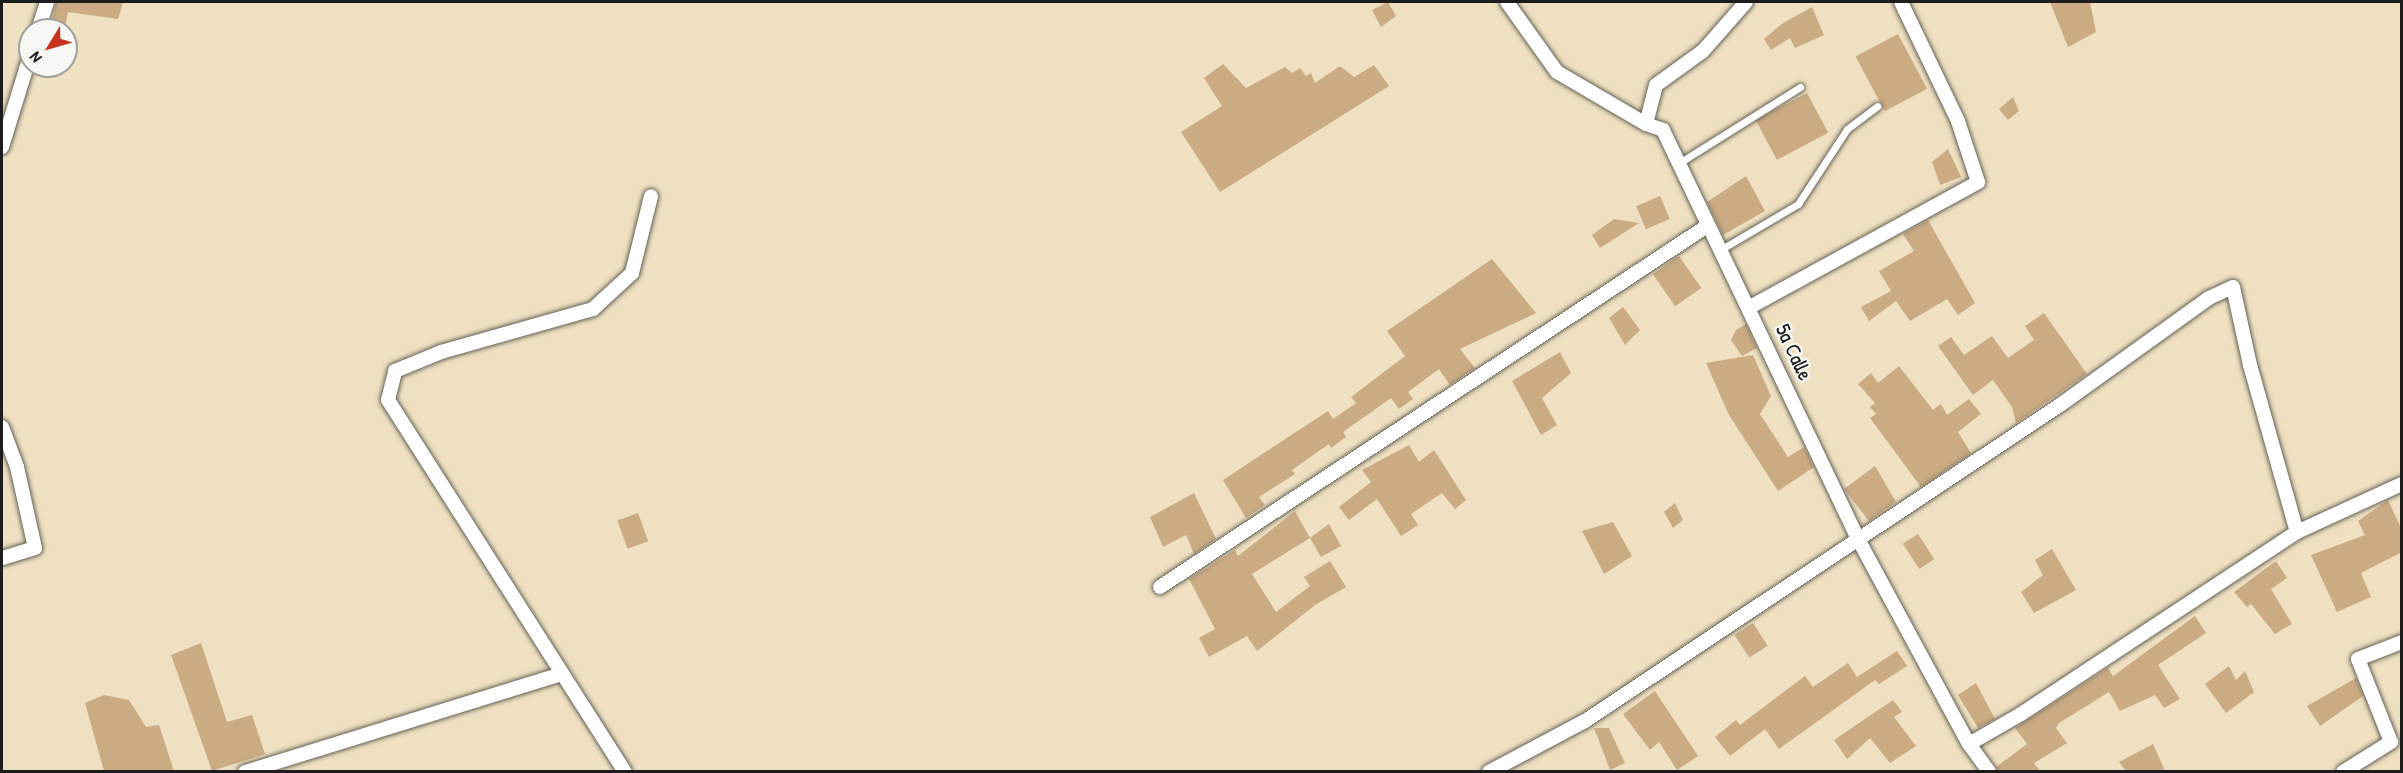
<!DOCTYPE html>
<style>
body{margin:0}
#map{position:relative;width:2403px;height:773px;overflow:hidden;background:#eee0c1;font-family:"Patrick Hand",sans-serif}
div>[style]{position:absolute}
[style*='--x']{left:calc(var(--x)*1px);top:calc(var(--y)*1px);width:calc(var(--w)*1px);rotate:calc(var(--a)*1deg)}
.building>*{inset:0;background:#caab84;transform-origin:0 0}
.roads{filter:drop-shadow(0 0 2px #666156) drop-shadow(0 0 2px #666156)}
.lane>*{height:7px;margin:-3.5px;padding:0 3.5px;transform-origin:3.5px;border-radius:3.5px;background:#fff}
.street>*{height:14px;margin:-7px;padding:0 7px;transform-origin:7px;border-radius:7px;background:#fff}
span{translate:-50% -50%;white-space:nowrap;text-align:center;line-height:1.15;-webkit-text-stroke:5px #f6f6f2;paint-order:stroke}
.street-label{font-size:21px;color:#1c1c1c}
.frame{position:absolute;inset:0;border:3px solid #1c1c1c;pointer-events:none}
.north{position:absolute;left:18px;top:18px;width:60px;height:60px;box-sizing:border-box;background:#f6f6f2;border:2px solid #9f9f9c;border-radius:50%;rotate:233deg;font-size:16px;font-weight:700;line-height:24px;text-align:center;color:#1c1c1c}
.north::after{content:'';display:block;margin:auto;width:21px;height:27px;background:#c8321e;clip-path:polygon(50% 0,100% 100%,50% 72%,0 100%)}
</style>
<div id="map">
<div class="building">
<div style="clip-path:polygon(56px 2px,123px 2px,118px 19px,68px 12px,65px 29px,52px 22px)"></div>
<div style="clip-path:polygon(1388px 2px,1396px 16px,1381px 27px,1372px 10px)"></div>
<div style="clip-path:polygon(2050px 2px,2090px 2px,2096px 32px,2068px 47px)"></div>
<div style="clip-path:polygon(1812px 7px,1824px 35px,1795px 48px,1790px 38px,1771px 50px,1764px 39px,1783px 23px)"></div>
<div style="left:1898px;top:34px;width:62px;height:48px;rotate:62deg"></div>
<div style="clip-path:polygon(1223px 64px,1246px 88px,1285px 67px,1292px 73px,1300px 68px,1306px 76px,1311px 73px,1315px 83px,1340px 66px,1354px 77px,1374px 65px,1389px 86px,1220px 192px,1181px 132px,1222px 106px,1204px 78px)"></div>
<div style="left:1807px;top:93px;width:45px;height:58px;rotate:62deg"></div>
<div style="clip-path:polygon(2013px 97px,2019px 111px,2008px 120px,1999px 109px)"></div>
<div style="clip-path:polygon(1948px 149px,1961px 177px,1940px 185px,1932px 162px)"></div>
<div style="clip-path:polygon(1746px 176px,1765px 211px,1723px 235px,1707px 202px)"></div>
<div style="left:1660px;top:196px;width:25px;height:26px;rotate:67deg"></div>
<div style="clip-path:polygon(1614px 219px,1639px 223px,1600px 248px,1592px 235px)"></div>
<div style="clip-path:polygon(1928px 220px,1975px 303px,1958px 315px,1947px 299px,1910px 321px,1896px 301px,1869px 321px,1861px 307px,1891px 291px,1879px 271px,1914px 251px,1903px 234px)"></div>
<div style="left:1679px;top:256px;width:39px;height:32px;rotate:55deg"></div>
<div style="clip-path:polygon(1492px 259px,1536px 313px,1460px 349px,1475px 368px,1450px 385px,1439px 369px,1408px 392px,1413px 399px,1399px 409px,1391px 398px,1343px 432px,1346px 437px,1331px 448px,1329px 444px,1292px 470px,1295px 474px,1259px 497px,1265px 505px,1246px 518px,1223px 480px,1328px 411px,1333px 419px,1356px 403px,1351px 397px,1405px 356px,1387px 331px)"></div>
<div style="clip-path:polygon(1623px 307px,1640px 330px,1625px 345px,1609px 318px)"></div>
<div style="clip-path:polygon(2044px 313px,2087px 374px,2016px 423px,2012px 407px,1993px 380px,1973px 395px,1938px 346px,1951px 337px,1964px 355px,1992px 336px,2008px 358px,2034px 340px,2025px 326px)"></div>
<div style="clip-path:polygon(1746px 324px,1757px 348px,1742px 356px,1731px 340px,1736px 330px)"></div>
<div style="clip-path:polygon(1560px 352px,1571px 373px,1542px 398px,1557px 425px,1541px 435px,1512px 381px)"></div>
<div style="clip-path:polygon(1753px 355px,1771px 396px,1760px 414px,1788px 457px,1804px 447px,1814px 467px,1778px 491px,1729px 415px,1706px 363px)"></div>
<div style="clip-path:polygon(1899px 366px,1933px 410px,1941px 404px,1947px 415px,1969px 399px,1981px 414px,1958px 432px,1971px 453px,1921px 487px,1870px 418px,1876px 414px,1870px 407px,1875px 403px,1858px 384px,1871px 373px,1878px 383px)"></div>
<div style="clip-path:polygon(1409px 445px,1419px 462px,1434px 450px,1466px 500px,1455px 509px,1442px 493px,1411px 514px,1418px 525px,1401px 536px,1377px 499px,1349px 520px,1339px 507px,1371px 482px,1362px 470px)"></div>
<div style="clip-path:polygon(1875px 466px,1896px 502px,1869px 521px,1844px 489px)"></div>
<div style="clip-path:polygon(1194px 493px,1216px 539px,1194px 554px,1186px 535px,1163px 547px,1150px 517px)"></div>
<div style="clip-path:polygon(2388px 500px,2402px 530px,2402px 552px,2361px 573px,2371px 597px,2337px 612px,2311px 555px,2365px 535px,2358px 521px)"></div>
<div style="clip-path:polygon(1675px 503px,1683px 520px,1673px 528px,1664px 512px)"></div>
<div style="clip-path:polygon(1295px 511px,1310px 538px,1252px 574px,1276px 612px,1310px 586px,1304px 577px,1330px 561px,1346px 587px,1315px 605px,1257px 651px,1247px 636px,1209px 657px,1199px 638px,1215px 629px,1189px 579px,1235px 550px,1238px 556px)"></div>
<div style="left:638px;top:513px;width:30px;height:22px;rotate:70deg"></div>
<div style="clip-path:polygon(1613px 522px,1632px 556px,1604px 574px,1582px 531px)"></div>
<div style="clip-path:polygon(1329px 524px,1341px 546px,1321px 557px,1310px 538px)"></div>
<div style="left:1918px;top:534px;width:30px;height:18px;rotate:57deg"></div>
<div style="clip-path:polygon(2052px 549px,2076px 590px,2034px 613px,2021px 592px,2043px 575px,2035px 560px)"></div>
<div style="clip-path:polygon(2276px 561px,2287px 578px,2271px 589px,2292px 624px,2275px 634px,2251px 604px,2247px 607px,2234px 592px)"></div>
<div style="clip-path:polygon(2195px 616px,2206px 633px,2158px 665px,2180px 699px,2164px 708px,2155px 695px,2120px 711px,2109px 692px,2059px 723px,2056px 728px,2067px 743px,2034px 763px,2040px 771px,1998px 771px,1996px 767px,2027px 744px,2015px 728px,2108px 668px,2113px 676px)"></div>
<div style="left:1753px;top:623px;width:27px;height:22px;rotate:57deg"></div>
<div style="clip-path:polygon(201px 643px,227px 722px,252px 715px,265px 754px,212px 771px,171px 655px)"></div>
<div style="clip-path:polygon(1897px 651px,1907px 666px,1879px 684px,1875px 680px,1779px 749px,1765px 729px,1730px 756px,1715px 737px,1736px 720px,1740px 725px,1805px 676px,1813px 687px,1848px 663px,1857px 677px)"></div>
<div style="clip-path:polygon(2229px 666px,2236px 680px,2245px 671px,2254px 692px,2226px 713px,2205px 684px)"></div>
<div style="clip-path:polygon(2356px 678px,2363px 696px,2320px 726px,2307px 706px)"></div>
<div style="clip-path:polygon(1976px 683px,1995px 719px,1978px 728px,1958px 695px)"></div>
<div style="clip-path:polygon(1655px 691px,1698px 756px,1677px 770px,1659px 742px,1650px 750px,1623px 714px)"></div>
<div style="clip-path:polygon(104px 695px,129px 700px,146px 727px,159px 725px,174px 771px,104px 771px,85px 703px)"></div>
<div style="clip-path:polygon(1893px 700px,1902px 712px,1894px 717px,1916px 746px,1890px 763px,1870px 738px,1847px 759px,1834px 740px)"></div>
<div style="clip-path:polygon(1594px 728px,1609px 728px,1625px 763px,1610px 770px)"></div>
<div style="clip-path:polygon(2153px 744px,2165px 771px,2126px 771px,2119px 762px)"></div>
</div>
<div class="roads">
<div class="lane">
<div style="--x:1679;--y:163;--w:143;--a:-32.1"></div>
<div style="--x:1720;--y:250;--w:91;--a:-30.5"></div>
<div style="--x:1798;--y:204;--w:90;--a:-56.8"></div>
<div style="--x:1847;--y:129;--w:38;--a:-37"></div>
</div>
<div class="street">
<div style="--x:1507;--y:2;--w:86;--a:54.5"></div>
<div style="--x:1557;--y:72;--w:103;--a:30.3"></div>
<div style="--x:1646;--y:124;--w:18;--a:19"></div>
<div style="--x:1663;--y:130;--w:453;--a:64.5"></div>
<div style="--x:1858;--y:539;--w:233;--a:61.6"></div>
<div style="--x:1969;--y:744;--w:34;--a:54"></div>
<div style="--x:38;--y:30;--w:29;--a:-72"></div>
<div style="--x:1646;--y:124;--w:40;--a:-75.6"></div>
<div style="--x:1656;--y:85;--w:58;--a:-35.9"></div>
<div style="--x:1703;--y:51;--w:65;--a:-48.7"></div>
<div style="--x:2;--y:147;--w:95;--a:-72.9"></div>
<div style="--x:1750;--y:307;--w:260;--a:-28.7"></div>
<div style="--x:1978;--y:182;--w:64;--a:-108.2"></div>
<div style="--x:1958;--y:121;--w:132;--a:-115.6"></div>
<div style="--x:2;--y:427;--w:43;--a:69.4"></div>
<div style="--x:17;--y:467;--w:83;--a:77.5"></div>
<div style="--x:35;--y:548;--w:34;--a:163"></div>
<div style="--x:1160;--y:587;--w:655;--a:-33.42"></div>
<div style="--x:1969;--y:744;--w:60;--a:-30"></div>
<div style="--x:2021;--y:714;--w:331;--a:-33.4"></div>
<div style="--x:2297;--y:532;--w:115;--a:-24.6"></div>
<div style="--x:245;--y:772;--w:331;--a:-17.2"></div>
<div style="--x:625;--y:772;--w:441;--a:-122.5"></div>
<div style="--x:388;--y:400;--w:30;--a:-76"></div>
<div style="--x:395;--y:371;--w:50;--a:-22.4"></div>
<div style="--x:441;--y:352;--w:158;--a:-15.8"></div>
<div style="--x:593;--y:309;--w:53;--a:-42.7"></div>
<div style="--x:632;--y:273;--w:79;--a:-76.1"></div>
<div style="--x:1489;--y:772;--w:109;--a:-28"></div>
<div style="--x:1585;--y:721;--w:571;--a:-33.63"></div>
<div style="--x:2060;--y:405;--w:183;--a:-35.7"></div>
<div style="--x:2209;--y:298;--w:26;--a:-25"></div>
<div style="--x:2233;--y:287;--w:80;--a:77.7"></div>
<div style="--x:2250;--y:365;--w:173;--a:74.3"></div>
<div style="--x:2343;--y:772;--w:57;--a:-32"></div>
<div style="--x:2391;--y:742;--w:89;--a:-111.7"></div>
<div style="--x:2358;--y:659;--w:47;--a:-21.1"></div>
</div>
</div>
<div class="street-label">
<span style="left:1794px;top:352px;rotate:65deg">5a Calle</span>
</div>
<div class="frame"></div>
<div class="north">N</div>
</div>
